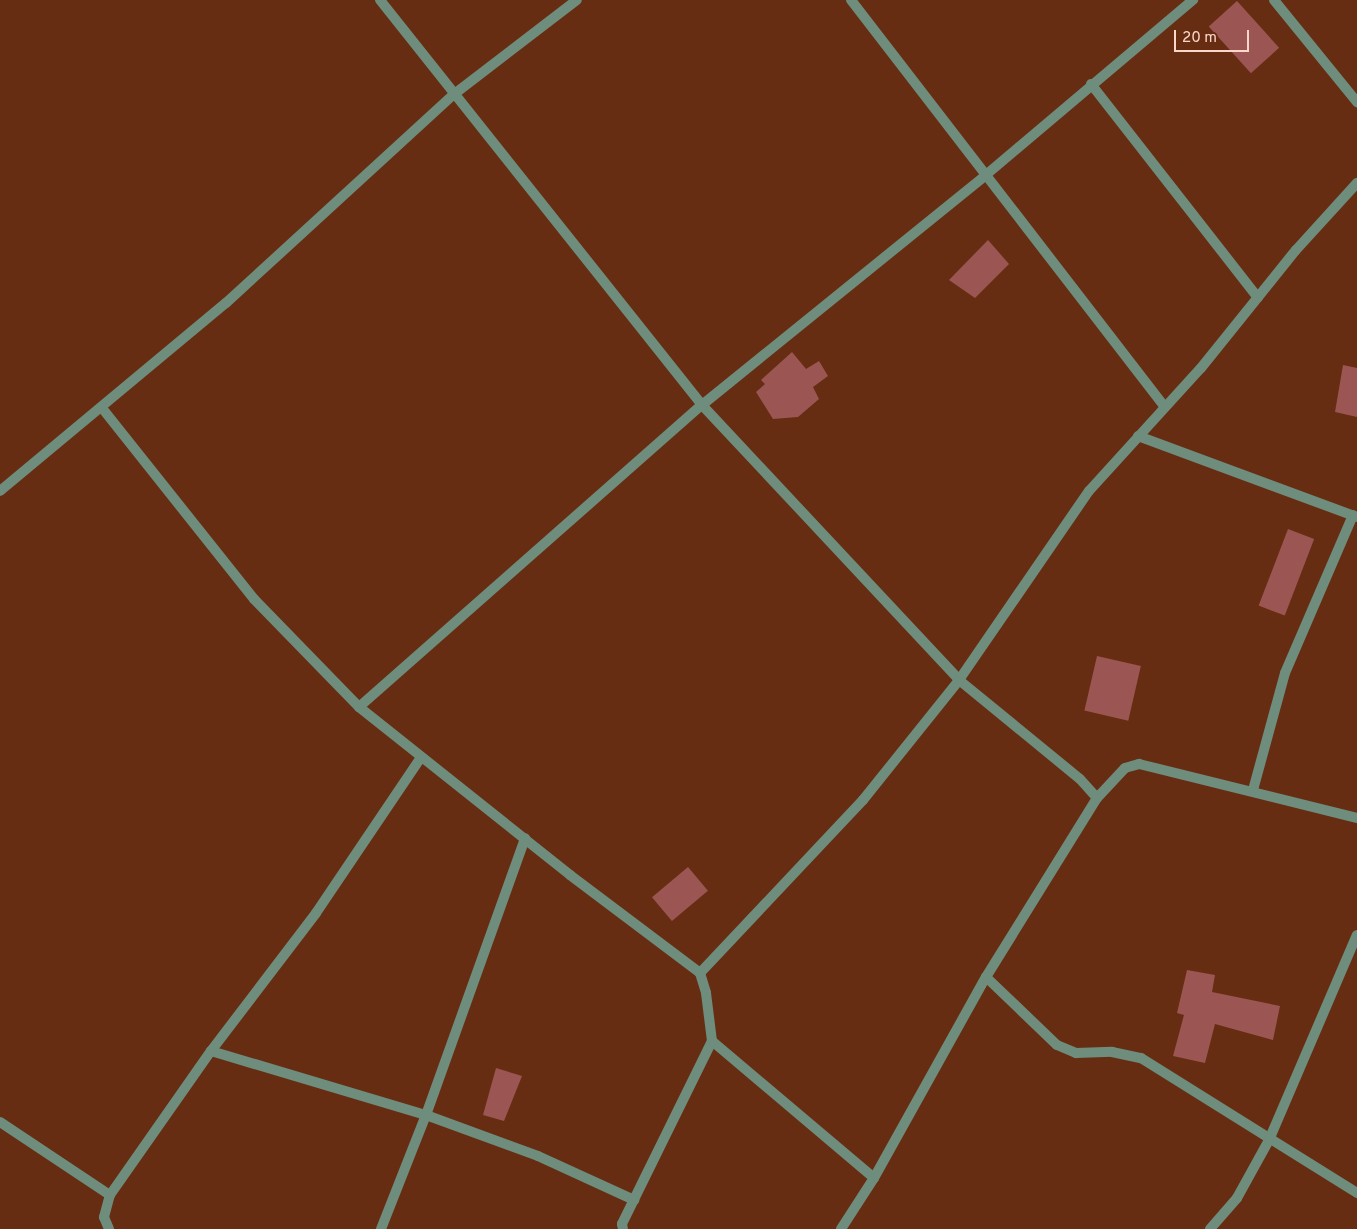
<!DOCTYPE html>
<style>
body{margin:0}
#map{position:relative;width:1357px;height:1229px;overflow:hidden;background:#672d12;font-family:Overpass,sans-serif}
div>[style]{position:absolute}
[style*='--x']{left:calc(var(--x)*1px);top:calc(var(--y)*1px);width:calc(var(--w)*1px);rotate:calc(var(--a)*1deg)}
.building>*{inset:0;background:#9b5553;transform-origin:0 0}
.street>*{height:10px;margin:-5px;padding:0 5px;transform-origin:5px;border-radius:5px;background:#6e8d7d}
span{translate:-50% -50%;white-space:nowrap;text-align:center;line-height:1.15;-webkit-text-stroke:5px #672d12;paint-order:stroke}
.scale{position:absolute;left:1174px;top:30px;width:75px;height:22px;box-sizing:border-box;border:2px solid #fcd7c9;border-top:0;padding-left:6px;font-size:15px;line-height:18px;white-space:nowrap;color:#fcd7c9;-webkit-text-stroke:4px #672d12;paint-order:stroke}
</style>
<div id="map">
<div class="building">
<div style="left:1237px;top:1px;width:63px;height:38px;rotate:48deg"></div>
<div style="clip-path:polygon(988px 240px,1009px 264px,975px 298px,949px 280px)"></div>
<div style="clip-path:polygon(792px 352px,806px 369px,819px 361px,828px 376px,813px 387px,819px 399px,798px 417px,773px 419px,756px 392px,765px 384px,761px 380px)"></div>
<div style="clip-path:polygon(1343px 365px,1357px 368px,1357px 417px,1335px 412px)"></div>
<div style="left:1288px;top:529px;width:28px;height:82px;rotate:21deg"></div>
<div style="left:1097px;top:656px;width:45px;height:56px;rotate:13deg"></div>
<div style="left:688px;top:867px;width:31px;height:47px;rotate:50deg"></div>
<div style="clip-path:polygon(1187px 970px,1215px 975px,1212px 992px,1280px 1006px,1273px 1040px,1215px 1024px,1205px 1063px,1173px 1056px,1184px 1015px,1177px 1013px)"></div>
<div style="clip-path:polygon(496px 1068px,522px 1076px,504px 1121px,483px 1115px)"></div>
</div>
<div class="street">
<div style="--x:380;--y:0;--w:517;--a:51.51"></div>
<div style="--x:702;--y:405;--w:376;--a:46.9"></div>
<div style="--x:959;--y:680;--w:156;--a:39.3"></div>
<div style="--x:1080;--y:779;--w:25;--a:48"></div>
<div style="--x:1097;--y:798;--w:41;--a:-47"></div>
<div style="--x:1125;--y:768;--w:15;--a:-16"></div>
<div style="--x:1139;--y:764;--w:225;--a:13.9"></div>
<div style="--x:851;--y:0;--w:513;--a:52.37"></div>
<div style="--x:1274;--y:0;--w:132;--a:50.9"></div>
<div style="--x:1091;--y:84;--w:271;--a:52"></div>
<div style="--x:102;--y:408;--w:244;--a:51.5"></div>
<div style="--x:254;--y:599;--w:151;--a:45.8"></div>
<div style="--x:359;--y:707;--w:270;--a:38.5"></div>
<div style="--x:570;--y:875;--w:163;--a:37"></div>
<div style="--x:700;--y:973;--w:21;--a:73"></div>
<div style="--x:706;--y:993;--w:48;--a:82.9"></div>
<div style="--x:712;--y:1041;--w:204;--a:116.2"></div>
<div style="--x:622;--y:1224;--w:5;--a:79"></div>
<div style="--x:1138;--y:436;--w:233;--a:20.3"></div>
<div style="--x:0;--y:491;--w:294;--a:-39.8"></div>
<div style="--x:226;--y:303;--w:308;--a:-42.5"></div>
<div style="--x:453;--y:95;--w:156;--a:-37.5"></div>
<div style="--x:359;--y:707;--w:457;--a:-41.4"></div>
<div style="--x:702;--y:405;--w:367;--a:-39"></div>
<div style="--x:987;--y:174;--w:270;--a:-40.2"></div>
<div style="--x:1253;--y:790;--w:121;--a:-74.7"></div>
<div style="--x:1285;--y:673;--w:172;--a:-66.7"></div>
<div style="--x:700;--y:973;--w:238;--a:-46.7"></div>
<div style="--x:863;--y:800;--w:154;--a:-51.3"></div>
<div style="--x:959;--y:680;--w:229;--a:-55.5"></div>
<div style="--x:1089;--y:491;--w:166;--a:-47.7"></div>
<div style="--x:1201;--y:368;--w:151;--a:-51.2"></div>
<div style="--x:1296;--y:250;--w:91;--a:-47.7"></div>
<div style="--x:986;--y:977;--w:98;--a:43.8"></div>
<div style="--x:1057;--y:1045;--w:21;--a:23"></div>
<div style="--x:1076;--y:1053;--w:36;--a:-2"></div>
<div style="--x:1112;--y:1052;--w:30;--a:12"></div>
<div style="--x:1141;--y:1058;--w:255;--a:32"></div>
<div style="--x:712;--y:1041;--w:212;--a:40.2"></div>
<div style="--x:211;--y:1051;--w:224;--a:16.6"></div>
<div style="--x:426;--y:1115;--w:119;--a:20.1"></div>
<div style="--x:538;--y:1156;--w:106;--a:24.6"></div>
<div style="--x:0;--y:1122;--w:132;--a:33.6"></div>
<div style="--x:109;--y:1229;--w:13;--a:-113"></div>
<div style="--x:104;--y:1217;--w:23;--a:-75"></div>
<div style="--x:110;--y:1195;--w:176;--a:-55"></div>
<div style="--x:211;--y:1051;--w:173;--a:-52.7"></div>
<div style="--x:316;--y:913;--w:186;--a:-56"></div>
<div style="--x:381;--y:1229;--w:123;--a:-68.5"></div>
<div style="--x:426;--y:1115;--w:294;--a:-70.3"></div>
<div style="--x:841;--y:1229;--w:61;--a:-57.1"></div>
<div style="--x:874;--y:1178;--w:230;--a:-60.9"></div>
<div style="--x:986;--y:977;--w:211;--a:-58.2"></div>
<div style="--x:1210;--y:1229;--w:41;--a:-48.9"></div>
<div style="--x:1237;--y:1198;--w:66;--a:-61.1"></div>
<div style="--x:1269;--y:1140;--w:223;--a:-66.8"></div>
</div>
<div class="scale">20 m</div>
</div>
